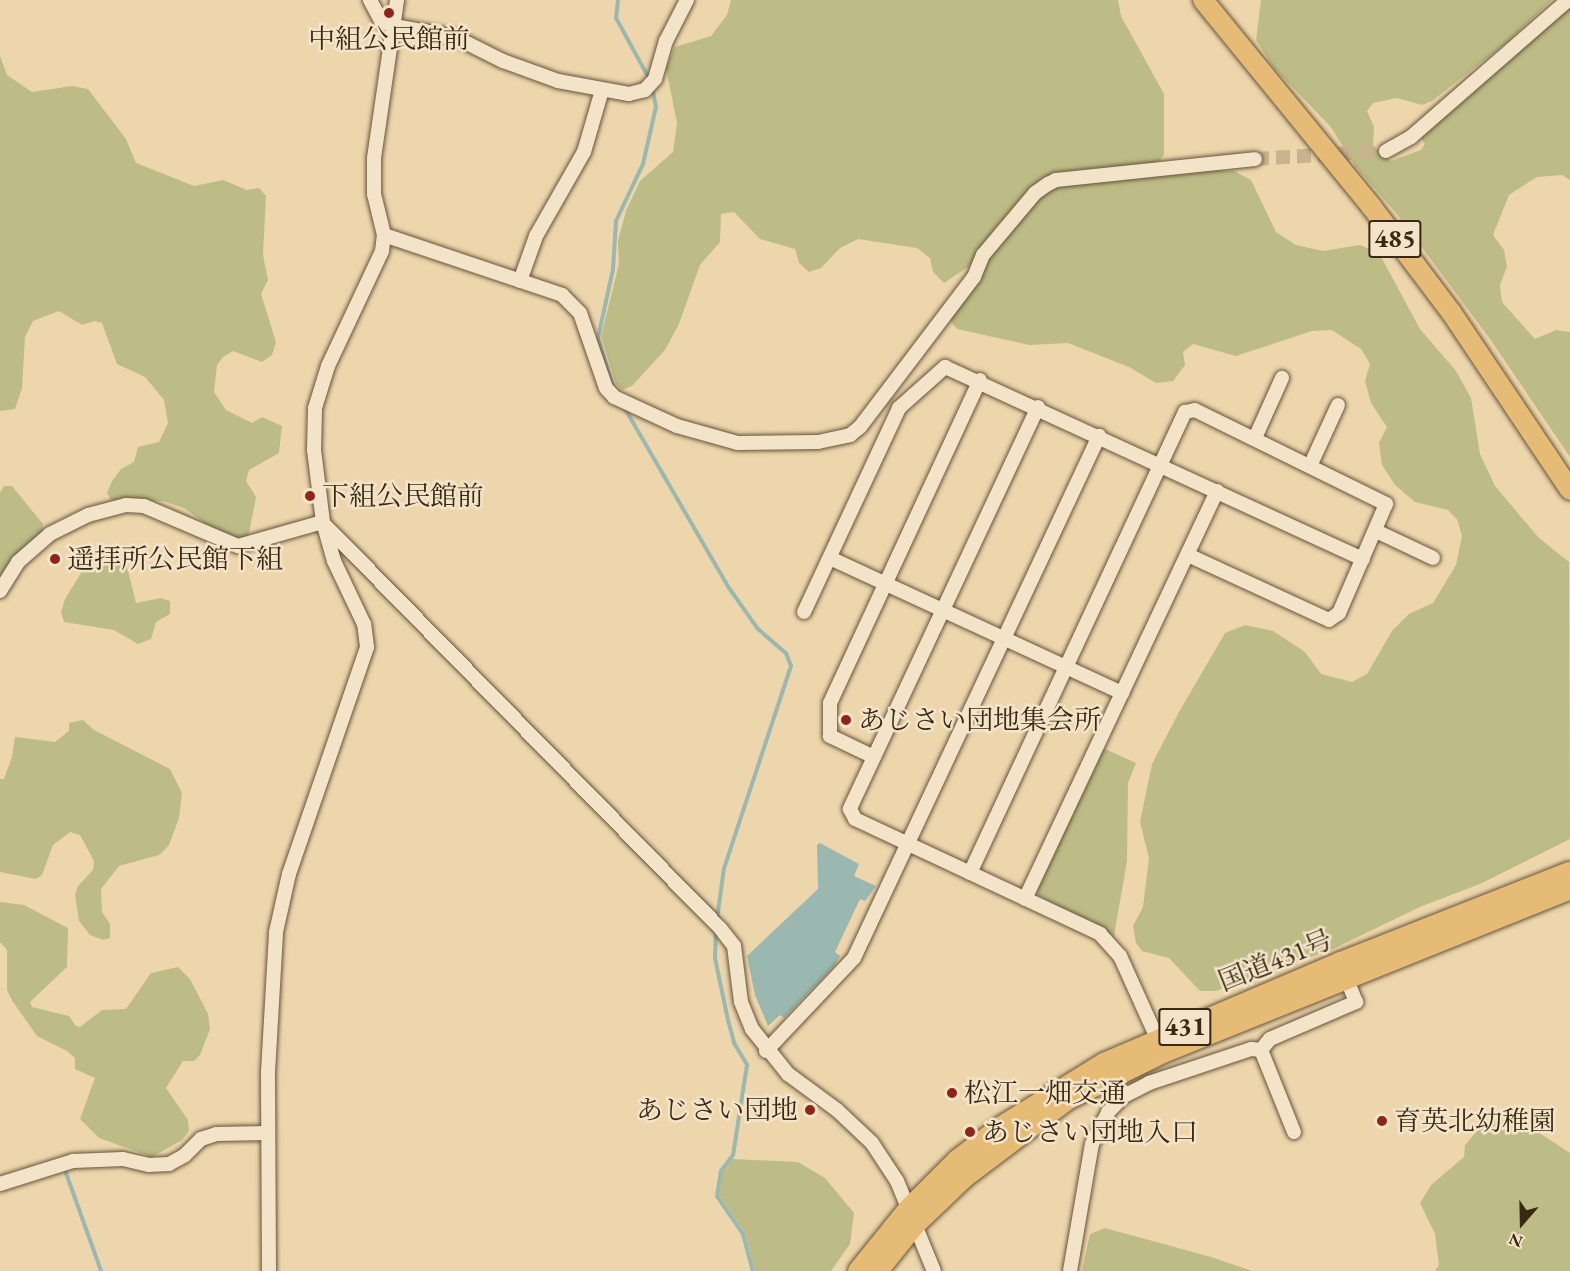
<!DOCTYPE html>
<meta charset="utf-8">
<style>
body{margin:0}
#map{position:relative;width:1570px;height:1271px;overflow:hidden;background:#edd6ac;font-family:"EB Garamond","Noto Serif JP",serif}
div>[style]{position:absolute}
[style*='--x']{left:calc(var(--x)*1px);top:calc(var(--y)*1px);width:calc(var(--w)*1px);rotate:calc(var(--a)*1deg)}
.green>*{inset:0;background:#bdbc86}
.water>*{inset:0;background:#9ab8b0}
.stream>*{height:4px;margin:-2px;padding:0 2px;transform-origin:2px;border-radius:2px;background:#9ab8b0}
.minor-tunnel>*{height:14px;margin-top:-7px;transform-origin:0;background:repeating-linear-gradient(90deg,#c9b38e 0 14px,transparent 0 21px)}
.roads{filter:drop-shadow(0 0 2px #66543a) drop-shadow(0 0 2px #66543a)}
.minor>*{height:14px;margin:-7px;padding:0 7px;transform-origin:7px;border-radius:7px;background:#f3e4c9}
.highway>*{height:20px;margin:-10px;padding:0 10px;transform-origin:10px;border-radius:10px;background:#e6bb76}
.dots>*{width:16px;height:16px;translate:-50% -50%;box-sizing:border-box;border:3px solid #f3e4c9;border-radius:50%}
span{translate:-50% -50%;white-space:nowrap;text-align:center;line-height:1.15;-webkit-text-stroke:5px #f3e4c9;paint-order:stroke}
.shield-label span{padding:2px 4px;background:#f3e4c9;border:2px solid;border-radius:4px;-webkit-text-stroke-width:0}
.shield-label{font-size:26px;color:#392914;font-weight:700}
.poi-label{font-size:27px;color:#392914}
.left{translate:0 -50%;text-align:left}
.right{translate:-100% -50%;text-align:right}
.street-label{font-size:27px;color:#392914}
.north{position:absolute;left:1492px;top:1193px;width:60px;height:60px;-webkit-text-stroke:4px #f3e4c9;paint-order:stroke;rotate:200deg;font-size:16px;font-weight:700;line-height:24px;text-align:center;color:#392914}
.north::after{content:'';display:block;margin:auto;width:21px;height:27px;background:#392914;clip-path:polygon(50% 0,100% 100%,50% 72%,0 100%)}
</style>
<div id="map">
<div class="green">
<div style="clip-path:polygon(731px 0,1118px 0,1121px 16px,1164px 94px,1164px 155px,1157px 164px,1081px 172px,1018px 205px,996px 227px,971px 265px,944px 283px,933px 272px,930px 258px,917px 248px,858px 239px,840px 248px,821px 268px,809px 272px,799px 263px,795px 249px,760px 239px,734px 212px,721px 214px,720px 242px,700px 265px,679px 324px,665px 350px,632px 386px,622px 390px,616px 384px,601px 336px,619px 264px,618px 241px,626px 211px,640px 181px,673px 152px,677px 123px,666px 68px,675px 47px,711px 36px,727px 15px)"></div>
<div style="clip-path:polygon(1261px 0,1552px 0,1505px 44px,1432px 101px,1422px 105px,1397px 98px,1373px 103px,1367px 111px,1374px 127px,1373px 145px,1391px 161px,1421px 150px,1425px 144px,1421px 138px,1431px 124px,1570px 7px,1570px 180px,1562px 175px,1537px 177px,1509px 195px,1493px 235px,1504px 250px,1507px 267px,1500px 285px,1502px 302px,1535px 339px,1556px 330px,1570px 332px,1570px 457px,1490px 339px,1397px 214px,1356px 167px,1330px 126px,1274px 68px,1256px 40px)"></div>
<div style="clip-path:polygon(0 56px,7px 75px,32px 92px,72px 86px,88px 89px,126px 139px,136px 163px,194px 186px,223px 180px,247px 190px,259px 188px,266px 196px,263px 255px,268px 280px,261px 294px,276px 342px,272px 355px,262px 362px,233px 351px,223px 357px,217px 365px,214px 392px,226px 410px,252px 423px,262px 417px,282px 426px,279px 453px,249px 470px,246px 481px,256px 497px,249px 533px,244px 538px,224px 537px,184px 508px,163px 501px,111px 500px,107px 493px,112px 481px,121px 469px,134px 462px,138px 447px,159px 442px,168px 423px,164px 400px,145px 377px,117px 364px,102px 323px,95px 321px,82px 325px,59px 311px,33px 321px,25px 337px,22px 388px,15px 409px,0 411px)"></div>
<div style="clip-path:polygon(1213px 170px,1234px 171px,1251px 180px,1276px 232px,1296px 245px,1323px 251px,1360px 245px,1379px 253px,1420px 329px,1456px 371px,1471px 398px,1480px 454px,1495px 486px,1539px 538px,1569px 562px,1570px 839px,1480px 884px,1422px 906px,1333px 949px,1216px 991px,1200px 991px,1169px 958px,1142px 951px,1136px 943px,1133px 926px,1143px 907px,1149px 858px,1140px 822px,1152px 764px,1179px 712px,1225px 633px,1245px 625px,1273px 631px,1305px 652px,1321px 674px,1352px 682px,1367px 674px,1392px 631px,1409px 614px,1433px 603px,1456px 565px,1462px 536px,1457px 519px,1448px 510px,1415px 502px,1395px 485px,1382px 465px,1379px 443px,1387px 427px,1371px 403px,1365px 381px,1370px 364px,1361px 349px,1332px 330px,1312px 331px,1236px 356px,1193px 344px,1183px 352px,1185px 365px,1173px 381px,1156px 383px,1129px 367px,1068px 343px,1029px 345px,957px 329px,949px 319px,986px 256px,1037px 196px,1059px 183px)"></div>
<div style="clip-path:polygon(4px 486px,12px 486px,43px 524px,42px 533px,0 580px,0 493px)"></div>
<div style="clip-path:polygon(89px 560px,126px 562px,136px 603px,161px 598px,170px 601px,170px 614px,156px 622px,151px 639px,138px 644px,114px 630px,64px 622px,61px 612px,65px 599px)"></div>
<div style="clip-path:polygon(83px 720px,94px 730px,170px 769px,182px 793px,179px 818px,169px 845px,159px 855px,119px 866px,101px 889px,102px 912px,110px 924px,110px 938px,103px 940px,90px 935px,79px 921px,75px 895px,78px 886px,93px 870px,94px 861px,80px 835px,70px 832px,53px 845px,42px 875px,36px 879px,0 872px,0 779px,4px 779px,12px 757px,15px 737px,55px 742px,69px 731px,69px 723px)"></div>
<div style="clip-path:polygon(1103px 748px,1136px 763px,1128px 783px,1127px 861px,1114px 936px,1038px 895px,1037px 887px)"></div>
<div style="clip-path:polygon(0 902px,24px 905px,68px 928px,67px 967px,30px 1002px,32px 1007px,69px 1016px,76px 1026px,80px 1027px,102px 1010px,126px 1009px,151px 973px,178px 967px,190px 979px,208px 1014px,210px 1029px,200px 1055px,194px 1061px,183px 1061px,166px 1088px,188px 1120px,189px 1131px,182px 1140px,152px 1157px,99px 1138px,80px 1119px,95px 1078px,75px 1069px,75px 1058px,67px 1051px,37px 1036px,13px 1002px,7px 990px,7px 950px,0 942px)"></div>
<div style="clip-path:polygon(1508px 1119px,1524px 1123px,1570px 1153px,1570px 1271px,1435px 1271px,1439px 1265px,1435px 1234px,1420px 1203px,1431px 1185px,1464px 1157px,1465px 1145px,1477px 1131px,1488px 1122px)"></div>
<div style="clip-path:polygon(732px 1159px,798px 1162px,825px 1178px,854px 1213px,850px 1244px,831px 1271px,755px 1271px,745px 1233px,719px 1195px,722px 1172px)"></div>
<div style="clip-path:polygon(1105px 1228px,1211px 1257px,1252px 1271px,1082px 1271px,1090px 1234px)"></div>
</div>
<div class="water">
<div style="clip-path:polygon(820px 843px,859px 864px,854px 876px,876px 886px,865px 901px,860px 899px,835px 952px,840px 956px,834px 966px,784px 1018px,780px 1015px,768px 1026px,755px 995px,747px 956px,818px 889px,817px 845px)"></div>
</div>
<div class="stream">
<div style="--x:618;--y:0;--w:18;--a:96"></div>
<div style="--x:616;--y:18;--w:71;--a:61.3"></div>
<div style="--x:613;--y:387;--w:51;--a:-107"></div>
<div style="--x:598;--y:338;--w:71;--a:-77.7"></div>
<div style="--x:613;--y:269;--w:48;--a:-86.4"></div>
<div style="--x:616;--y:221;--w:63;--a:-64.7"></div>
<div style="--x:643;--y:164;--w:58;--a:-77.2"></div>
<div style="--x:656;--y:107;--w:20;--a:-101"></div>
<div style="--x:624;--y:407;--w:209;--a:59.9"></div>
<div style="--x:729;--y:588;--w:50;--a:54.7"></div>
<div style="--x:758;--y:629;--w:37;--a:41"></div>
<div style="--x:786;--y:653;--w:14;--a:69"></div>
<div style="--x:791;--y:666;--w:213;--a:108.3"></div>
<div style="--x:724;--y:868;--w:51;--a:97.8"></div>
<div style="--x:716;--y:929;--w:29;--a:92"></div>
<div style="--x:715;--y:958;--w:63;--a:78.2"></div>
<div style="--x:728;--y:1020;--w:24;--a:75"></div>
<div style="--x:734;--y:1043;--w:26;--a:59"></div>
<div style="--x:747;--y:1065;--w:91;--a:98.8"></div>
<div style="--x:733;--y:1155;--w:20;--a:127"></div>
<div style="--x:721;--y:1171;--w:25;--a:99"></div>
<div style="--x:717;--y:1196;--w:46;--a:55.6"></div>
<div style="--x:743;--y:1234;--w:38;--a:75"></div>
<div style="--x:66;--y:1173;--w:104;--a:70.3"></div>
</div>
<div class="minor-tunnel">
<div style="--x:1255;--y:159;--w:131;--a:-3.5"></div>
</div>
<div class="roads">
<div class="minor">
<div style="--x:370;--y:0;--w:24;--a:62"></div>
<div style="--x:381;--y:21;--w:14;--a:21"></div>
<div style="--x:394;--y:26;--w:62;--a:10.2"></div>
<div style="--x:455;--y:37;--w:54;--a:26.6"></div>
<div style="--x:503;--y:61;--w:59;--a:20"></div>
<div style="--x:558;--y:81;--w:72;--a:10.4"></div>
<div style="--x:629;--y:94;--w:16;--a:-14"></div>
<div style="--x:645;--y:90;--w:15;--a:-48"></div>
<div style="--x:655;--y:79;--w:40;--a:-74"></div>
<div style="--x:666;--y:41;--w:46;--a:-62.9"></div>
<div style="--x:1386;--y:151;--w:29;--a:-29"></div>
<div style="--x:1411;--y:137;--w:208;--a:-41.1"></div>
<div style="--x:384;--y:235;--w:188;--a:18.6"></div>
<div style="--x:562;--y:295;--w:25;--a:45"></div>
<div style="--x:580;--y:313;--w:79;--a:70.9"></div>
<div style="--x:606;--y:388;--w:12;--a:48"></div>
<div style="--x:614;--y:397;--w:69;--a:24.7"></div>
<div style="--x:677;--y:426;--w:63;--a:15.6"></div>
<div style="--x:738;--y:443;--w:80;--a:-0.7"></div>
<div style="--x:818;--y:442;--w:33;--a:-12"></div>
<div style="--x:850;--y:435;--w:13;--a:-39"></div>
<div style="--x:860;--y:427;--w:188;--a:-52.8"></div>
<div style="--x:974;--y:277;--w:24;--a:-68"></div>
<div style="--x:983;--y:255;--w:81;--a:-50"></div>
<div style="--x:1035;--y:193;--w:16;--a:-35"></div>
<div style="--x:1048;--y:184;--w:9;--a:-27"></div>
<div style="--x:1056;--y:180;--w:200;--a:-6"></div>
<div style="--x:520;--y:281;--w:48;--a:-70.4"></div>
<div style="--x:536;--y:236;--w:97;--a:-60.3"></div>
<div style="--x:584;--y:152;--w:65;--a:-73.8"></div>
<div style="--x:1038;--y:407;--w:444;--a:115.1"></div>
<div style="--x:850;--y:809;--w:11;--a:63"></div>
<div style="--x:855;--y:819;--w:271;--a:25.1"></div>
<div style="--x:1100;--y:934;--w:30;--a:48"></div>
<div style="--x:1120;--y:956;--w:90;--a:65.7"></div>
<div style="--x:1255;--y:438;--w:66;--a:-65.8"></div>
<div style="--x:1310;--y:466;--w:67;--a:-65.3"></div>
<div style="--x:326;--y:526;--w:563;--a:45.58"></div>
<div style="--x:720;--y:928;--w:23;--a:52"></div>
<div style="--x:734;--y:946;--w:56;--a:82.9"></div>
<div style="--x:741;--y:1002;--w:29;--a:68"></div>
<div style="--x:752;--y:1029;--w:58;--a:51.3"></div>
<div style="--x:788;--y:1074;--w:61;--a:36.3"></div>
<div style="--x:837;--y:1110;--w:48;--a:43.3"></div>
<div style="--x:872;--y:1143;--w:45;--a:56.7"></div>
<div style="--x:897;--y:1181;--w:97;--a:67.7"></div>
<div style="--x:1376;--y:531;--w:63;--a:25.3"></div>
<div style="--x:830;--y:558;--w:322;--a:24.8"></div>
<div style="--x:0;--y:591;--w:34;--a:-58"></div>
<div style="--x:18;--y:562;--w:43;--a:-41.2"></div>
<div style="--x:50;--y:534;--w:42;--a:-26.6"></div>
<div style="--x:88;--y:515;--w:39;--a:-15"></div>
<div style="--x:126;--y:505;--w:18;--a:3"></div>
<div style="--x:144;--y:506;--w:102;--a:23.1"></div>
<div style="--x:238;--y:546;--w:88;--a:-15.8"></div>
<div style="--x:804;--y:612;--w:225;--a:-65"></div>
<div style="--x:899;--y:408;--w:62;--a:-41.7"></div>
<div style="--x:945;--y:367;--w:460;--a:24.7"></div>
<div style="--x:874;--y:757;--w:49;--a:-154.5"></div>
<div style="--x:830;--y:736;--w:33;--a:-90"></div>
<div style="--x:830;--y:703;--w:356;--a:-65.1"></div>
<div style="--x:970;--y:873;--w:509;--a:-65"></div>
<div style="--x:1185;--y:412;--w:10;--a:-11"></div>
<div style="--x:1195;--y:410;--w:213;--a:26.2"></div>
<div style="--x:1386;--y:504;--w:119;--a:113.3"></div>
<div style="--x:1339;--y:613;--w:12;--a:145"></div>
<div style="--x:1329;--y:620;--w:155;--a:-155.3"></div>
<div style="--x:1025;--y:899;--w:451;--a:-64.8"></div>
<div style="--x:766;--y:1051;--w:128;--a:-46.6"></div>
<div style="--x:854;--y:958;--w:577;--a:-64.86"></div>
<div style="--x:1294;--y:1132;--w:88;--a:-111.9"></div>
<div style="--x:1261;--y:1050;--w:14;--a:-51"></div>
<div style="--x:1270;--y:1039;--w:94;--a:-23.3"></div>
<div style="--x:1356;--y:1002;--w:27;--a:-112"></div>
<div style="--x:0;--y:1184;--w:77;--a:-17.5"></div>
<div style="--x:73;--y:1161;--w:50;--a:-2.3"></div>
<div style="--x:123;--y:1159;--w:27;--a:13"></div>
<div style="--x:149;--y:1165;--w:20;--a:-3"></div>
<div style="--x:169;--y:1164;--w:18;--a:-29"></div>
<div style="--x:185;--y:1155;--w:23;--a:-45"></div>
<div style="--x:201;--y:1139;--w:16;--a:-18"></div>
<div style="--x:216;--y:1134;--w:51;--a:-1.1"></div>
<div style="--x:269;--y:1271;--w:199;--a:-90.3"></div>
<div style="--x:268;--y:1072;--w:140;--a:-86.7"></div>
<div style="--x:276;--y:932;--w:59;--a:-77.4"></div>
<div style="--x:289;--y:874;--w:240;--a:-71"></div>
<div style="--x:367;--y:647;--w:23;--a:-97"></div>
<div style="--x:364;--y:624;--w:70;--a:-115.5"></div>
<div style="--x:334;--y:561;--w:41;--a:-105.8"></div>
<div style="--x:323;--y:522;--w:73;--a:-97.1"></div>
<div style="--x:314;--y:450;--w:42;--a:-88.6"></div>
<div style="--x:315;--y:408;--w:44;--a:-72.8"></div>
<div style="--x:328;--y:366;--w:127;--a:-64.8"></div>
<div style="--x:382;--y:251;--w:16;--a:-83"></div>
<div style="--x:384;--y:235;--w:42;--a:-103.7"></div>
<div style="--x:374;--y:194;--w:36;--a:-90"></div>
<div style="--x:374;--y:158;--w:160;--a:-81.7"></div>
<div style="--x:1070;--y:1271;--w:129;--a:-80.2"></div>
<div style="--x:1092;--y:1144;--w:36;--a:-63"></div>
<div style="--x:1108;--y:1112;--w:23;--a:-45"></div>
<div style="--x:1124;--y:1096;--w:28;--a:-27"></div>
<div style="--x:1149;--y:1083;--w:108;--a:-18.4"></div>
<div style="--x:1251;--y:1049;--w:10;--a:6"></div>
</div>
<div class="highway">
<div style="--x:1203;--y:0;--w:266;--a:50.8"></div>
<div style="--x:1371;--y:206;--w:133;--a:53"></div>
<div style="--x:1451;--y:312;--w:214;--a:56.2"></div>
<div style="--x:858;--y:1271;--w:80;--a:-51.1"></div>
<div style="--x:908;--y:1209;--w:69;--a:-45"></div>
<div style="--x:957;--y:1160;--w:54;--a:-37.5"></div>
<div style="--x:1000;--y:1127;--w:122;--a:-31.6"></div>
<div style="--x:1104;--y:1063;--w:258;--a:-23.1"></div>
<div style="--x:1341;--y:962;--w:246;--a:-21.5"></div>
<div style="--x:878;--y:1271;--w:59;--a:-51.2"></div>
<div style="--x:915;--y:1225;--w:68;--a:-43.8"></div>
<div style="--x:964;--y:1178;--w:129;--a:-37.1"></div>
<div style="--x:1067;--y:1100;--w:107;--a:-26.1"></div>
<div style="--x:1163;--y:1053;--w:439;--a:-21.9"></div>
</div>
</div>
<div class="dots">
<div style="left:389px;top:13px;background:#8f2418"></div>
<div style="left:310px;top:496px;background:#8f2418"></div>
<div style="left:55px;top:559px;background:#8f2418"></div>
<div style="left:846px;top:720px;background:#8f2418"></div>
<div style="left:952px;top:1093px;background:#8f2418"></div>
<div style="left:810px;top:1110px;background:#8f2418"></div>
<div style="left:1382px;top:1121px;background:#8f2418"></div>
<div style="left:970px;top:1132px;background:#8f2418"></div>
</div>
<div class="shield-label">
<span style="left:1395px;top:239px">485</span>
<span style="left:1185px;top:1027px">431</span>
</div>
<div class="poi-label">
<span style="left:389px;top:39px">中組公民館前</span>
<span class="left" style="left:322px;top:496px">下組公民館前</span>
<span class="left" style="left:67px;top:559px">遥拝所公民館下組</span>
<span class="left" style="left:858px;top:720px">あじさい団地集会所</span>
<span class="left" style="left:964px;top:1093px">松江一畑交通</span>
<span class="right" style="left:798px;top:1110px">あじさい団地</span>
<span class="left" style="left:1394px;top:1121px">育英北幼稚園</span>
<span class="left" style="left:982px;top:1132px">あじさい団地入口</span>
</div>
<div class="street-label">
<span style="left:1275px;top:960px;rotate:-22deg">国道431号</span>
</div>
<div class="north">N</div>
</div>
